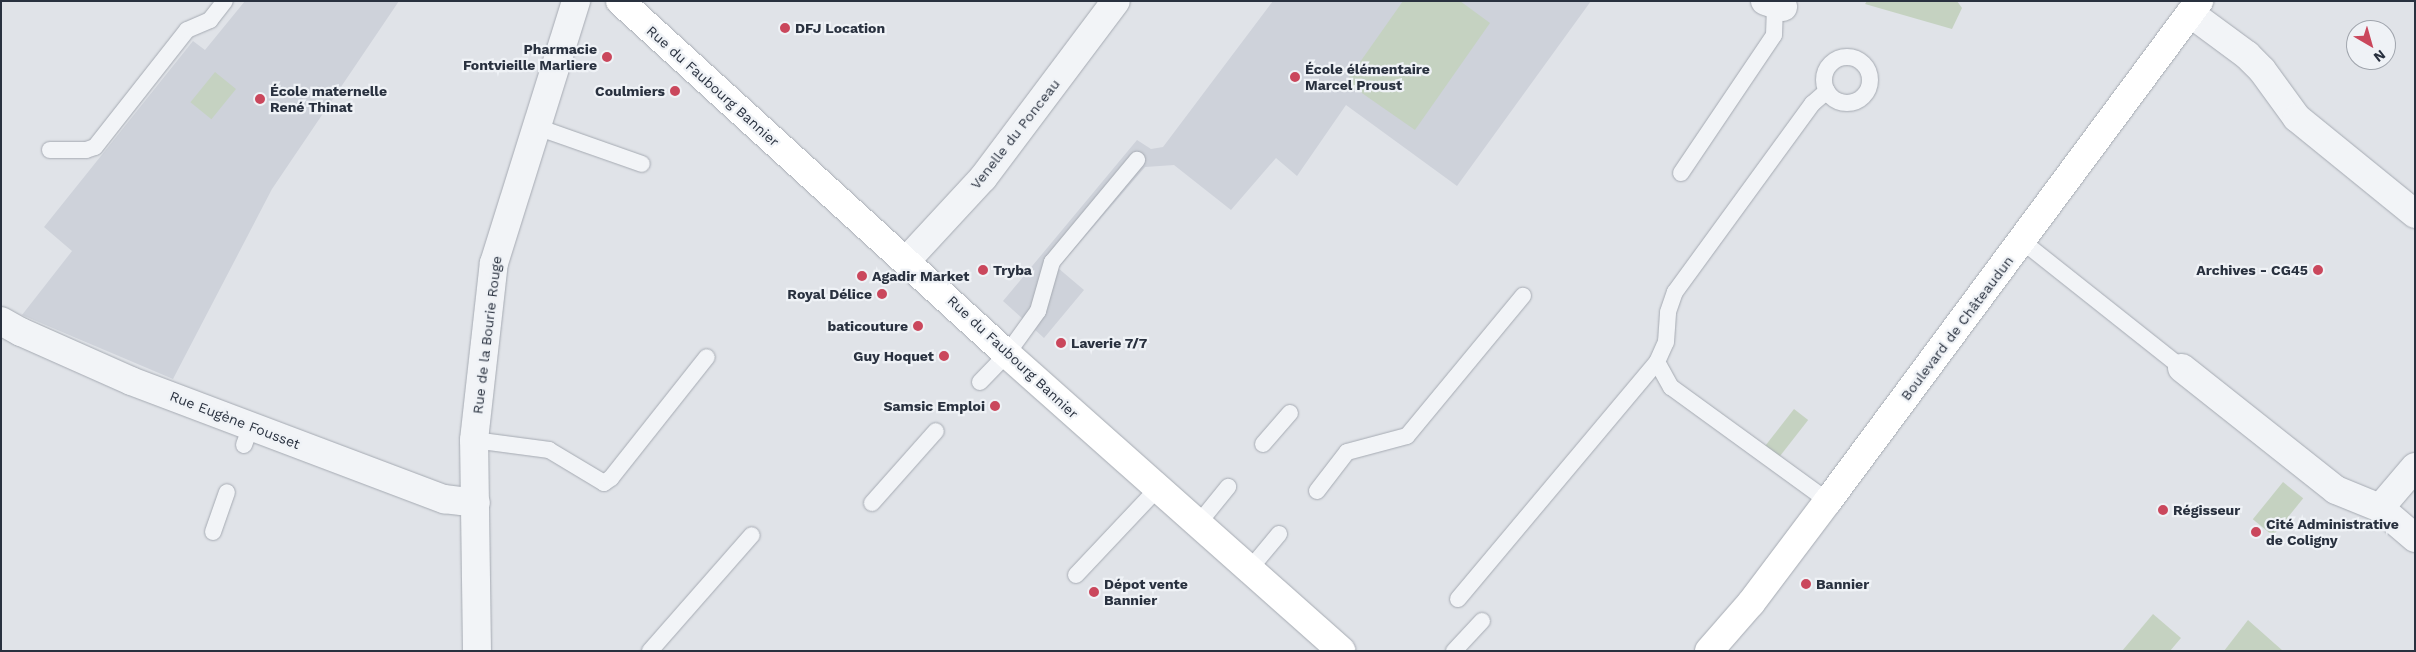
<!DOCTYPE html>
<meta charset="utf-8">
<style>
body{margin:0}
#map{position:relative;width:2416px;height:652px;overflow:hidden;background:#e0e3e8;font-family:"Work Sans",sans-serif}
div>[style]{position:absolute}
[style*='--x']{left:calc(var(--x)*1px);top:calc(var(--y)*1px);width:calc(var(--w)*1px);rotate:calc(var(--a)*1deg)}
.built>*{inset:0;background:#ced2da}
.green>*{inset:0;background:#c5d2c1;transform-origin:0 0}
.roads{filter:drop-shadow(0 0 1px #a5aab2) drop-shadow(0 0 1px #a5aab2)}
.service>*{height:16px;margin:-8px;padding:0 8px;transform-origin:8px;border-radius:8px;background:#f2f4f7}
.service>.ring{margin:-8px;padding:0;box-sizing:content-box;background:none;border:16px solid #f2f4f7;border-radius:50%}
.minor>*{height:28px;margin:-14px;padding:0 14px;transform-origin:14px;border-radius:14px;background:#f2f4f7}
.secondary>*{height:28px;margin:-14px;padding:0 14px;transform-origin:14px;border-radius:14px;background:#fff}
.dots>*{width:14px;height:14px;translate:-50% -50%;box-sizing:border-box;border:2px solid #eff2f6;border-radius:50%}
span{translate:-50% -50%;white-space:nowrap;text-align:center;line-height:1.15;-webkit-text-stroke:4.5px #eff2f6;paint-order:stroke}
.poi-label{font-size:14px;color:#29313f;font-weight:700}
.left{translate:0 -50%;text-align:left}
.right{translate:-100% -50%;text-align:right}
.street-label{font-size:14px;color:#29313f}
.frame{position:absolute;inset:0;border:2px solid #29313f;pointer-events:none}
.north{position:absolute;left:2346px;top:20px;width:50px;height:50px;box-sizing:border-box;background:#eff2f6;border:1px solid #a0a5ad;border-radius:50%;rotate:142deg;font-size:14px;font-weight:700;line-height:20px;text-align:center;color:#29313f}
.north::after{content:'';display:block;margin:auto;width:18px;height:22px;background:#ca475c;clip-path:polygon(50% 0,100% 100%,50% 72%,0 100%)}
</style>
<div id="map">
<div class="built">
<div style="clip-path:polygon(245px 1px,399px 1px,272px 189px,173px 379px,22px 315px,72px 251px,44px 227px,193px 41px,205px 50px)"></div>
<div style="clip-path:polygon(1273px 1px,1591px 1px,1457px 186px,1346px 105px,1297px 176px,1276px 158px,1231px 210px,1174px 165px,1145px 167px,1058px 268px,1084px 290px,1044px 338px,1003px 301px,1137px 140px,1151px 149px,1163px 147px)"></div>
</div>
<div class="green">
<div style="clip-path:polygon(1403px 1px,1460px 1px,1490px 23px,1415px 130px,1346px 82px)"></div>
<div style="clip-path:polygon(1867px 1px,1957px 1px,1962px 8px,1952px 29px,1865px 4px)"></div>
<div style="left:215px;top:72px;width:27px;height:39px;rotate:39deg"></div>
<div style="left:1794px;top:409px;width:18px;height:47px;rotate:38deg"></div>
<div style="left:2283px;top:482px;width:26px;height:48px;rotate:39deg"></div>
<div style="clip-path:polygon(2153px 614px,2181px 638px,2170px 651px,2122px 651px)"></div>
<div style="clip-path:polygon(2248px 620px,2283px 651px,2224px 651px)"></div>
</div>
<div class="roads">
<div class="service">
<div class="ring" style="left:1824px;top:57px;width:30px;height:30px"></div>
<div style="--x:537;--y:127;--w:111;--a:19.4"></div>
<div style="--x:50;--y:150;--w:36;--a:0"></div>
<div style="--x:86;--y:150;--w:9;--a:-18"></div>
<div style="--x:95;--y:147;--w:149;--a:-51.8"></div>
<div style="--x:187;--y:30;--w:25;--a:-23"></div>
<div style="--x:210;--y:20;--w:24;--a:-52"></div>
<div style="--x:1681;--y:173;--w:166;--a:-56"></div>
<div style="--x:1774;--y:35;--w:30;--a:-88"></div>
<div style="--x:2022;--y:241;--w:204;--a:38.4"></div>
<div style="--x:1657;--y:362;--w:29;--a:61"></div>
<div style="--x:1671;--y:387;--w:194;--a:36"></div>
<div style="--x:980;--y:382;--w:39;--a:-46"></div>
<div style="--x:1007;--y:354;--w:53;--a:-54.2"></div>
<div style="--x:1038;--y:311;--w:51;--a:-74.1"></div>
<div style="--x:1052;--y:262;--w:133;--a:-50.2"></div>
<div style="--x:474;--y:440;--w:76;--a:7.6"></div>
<div style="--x:549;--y:450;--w:64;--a:31"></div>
<div style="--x:604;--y:483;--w:9;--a:-36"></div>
<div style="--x:611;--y:478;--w:154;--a:-51.6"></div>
<div style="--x:1263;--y:444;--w:41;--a:-48.9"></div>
<div style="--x:244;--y:445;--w:20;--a:-70"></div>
<div style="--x:1317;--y:491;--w:49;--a:-52.4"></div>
<div style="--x:1347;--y:452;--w:62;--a:-14.9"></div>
<div style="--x:1407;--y:436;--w:182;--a:-50.4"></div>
<div style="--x:872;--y:503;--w:96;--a:-48.4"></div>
<div style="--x:1198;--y:524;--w:48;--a:-51"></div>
<div style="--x:213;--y:532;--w:42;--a:-70.7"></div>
<div style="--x:1249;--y:570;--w:47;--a:-50.2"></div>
<div style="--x:1076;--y:575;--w:120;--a:-46.7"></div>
<div style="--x:1458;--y:599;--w:309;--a:-50"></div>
<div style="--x:1657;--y:362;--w:22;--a:-66"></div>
<div style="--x:1666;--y:342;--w:30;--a:-86"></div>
<div style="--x:1668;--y:312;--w:21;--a:-71"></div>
<div style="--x:1675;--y:292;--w:233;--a:-53.9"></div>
<div style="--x:1812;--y:104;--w:20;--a:-41"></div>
<div style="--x:650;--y:651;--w:154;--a:-48.7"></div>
<div style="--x:1454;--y:651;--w:41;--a:-47"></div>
</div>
<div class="minor">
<div style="--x:1765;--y:1;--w:19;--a:18"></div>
<div style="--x:2190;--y:13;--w:71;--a:36.4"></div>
<div style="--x:2247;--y:55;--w:21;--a:45"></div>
<div style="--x:2262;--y:70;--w:59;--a:53.9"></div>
<div style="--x:2297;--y:118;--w:152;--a:39.1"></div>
<div style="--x:907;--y:260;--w:112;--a:-47.2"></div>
<div style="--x:983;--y:178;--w:221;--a:-53.1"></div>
<div style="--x:1;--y:321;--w:23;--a:29"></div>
<div style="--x:21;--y:332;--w:120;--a:24"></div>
<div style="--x:131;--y:381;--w:335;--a:20.7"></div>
<div style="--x:444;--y:499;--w:32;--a:7"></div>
<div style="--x:2182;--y:368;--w:196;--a:38.4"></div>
<div style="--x:2336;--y:490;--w:48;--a:22.2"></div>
<div style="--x:2380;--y:508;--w:46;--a:40.6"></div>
<div style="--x:2380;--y:508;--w:54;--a:-49.5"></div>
<div style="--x:477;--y:651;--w:211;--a:-90.8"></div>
<div style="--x:474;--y:440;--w:178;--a:-83.6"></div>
<div style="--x:494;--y:263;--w:275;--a:-72.6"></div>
</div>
<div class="secondary">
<div style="--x:620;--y:1;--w:524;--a:42.37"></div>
<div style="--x:1007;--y:354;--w:447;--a:41.6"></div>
<div style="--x:1709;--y:651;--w:64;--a:-48.8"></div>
<div style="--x:1751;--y:603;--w:128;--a:-53"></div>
<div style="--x:1828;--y:501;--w:623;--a:-53.42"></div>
</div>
</div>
<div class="dots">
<div style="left:785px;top:28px;background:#ca475c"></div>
<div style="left:607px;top:57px;background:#ca475c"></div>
<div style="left:1295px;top:77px;background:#ca475c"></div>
<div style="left:675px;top:91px;background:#ca475c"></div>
<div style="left:260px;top:99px;background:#ca475c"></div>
<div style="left:983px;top:270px;background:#ca475c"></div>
<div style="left:2318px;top:270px;background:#ca475c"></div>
<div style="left:862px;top:276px;background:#ca475c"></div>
<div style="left:882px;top:294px;background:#ca475c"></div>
<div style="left:918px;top:326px;background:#ca475c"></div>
<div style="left:1061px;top:343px;background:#ca475c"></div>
<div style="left:944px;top:356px;background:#ca475c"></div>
<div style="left:995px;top:406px;background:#ca475c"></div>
<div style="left:2163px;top:510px;background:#ca475c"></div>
<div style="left:2256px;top:532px;background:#ca475c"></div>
<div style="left:1806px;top:584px;background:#ca475c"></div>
<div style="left:1094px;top:592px;background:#ca475c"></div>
</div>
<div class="poi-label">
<span class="left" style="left:795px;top:28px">DFJ Location</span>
<span class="right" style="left:597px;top:57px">Pharmacie<br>Fontvieille Marliere</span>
<span class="left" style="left:1305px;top:77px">École élémentaire<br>Marcel Proust</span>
<span class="left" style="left:270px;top:99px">École maternelle<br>René Thinat</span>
<span class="right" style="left:665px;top:91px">Coulmiers</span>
<span class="left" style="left:993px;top:270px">Tryba</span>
<span class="right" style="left:2308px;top:270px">Archives - CG45</span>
<span class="left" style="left:872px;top:276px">Agadir Market</span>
<span class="right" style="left:872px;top:294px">Royal Délice</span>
<span class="right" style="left:908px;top:326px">baticouture</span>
<span class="left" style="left:1071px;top:343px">Laverie 7/7</span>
<span class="right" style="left:934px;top:356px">Guy Hoquet</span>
<span class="right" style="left:985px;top:406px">Samsic Emploi</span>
<span class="left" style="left:2173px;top:510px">Régisseur</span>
<span class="left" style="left:2266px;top:532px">Cité Administrative<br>de Coligny</span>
<span class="left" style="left:1104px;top:592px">Dépot vente<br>Bannier</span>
<span class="left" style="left:1816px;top:584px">Bannier</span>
</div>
<div class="street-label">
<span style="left:713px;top:86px;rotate:42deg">Rue du Faubourg Bannier</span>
<span style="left:1015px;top:134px;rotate:-52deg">Venelle du Ponceau</span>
<span style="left:1957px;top:328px;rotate:-53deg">Boulevard de Châteaudun</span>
<span style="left:487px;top:335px;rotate:-83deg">Rue de la Bourie Rouge</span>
<span style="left:1013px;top:357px;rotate:43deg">Rue du Faubourg Bannier</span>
<span style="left:235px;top:420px;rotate:21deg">Rue Eugène Fousset</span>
</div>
<div class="frame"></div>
<div class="north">N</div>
</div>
